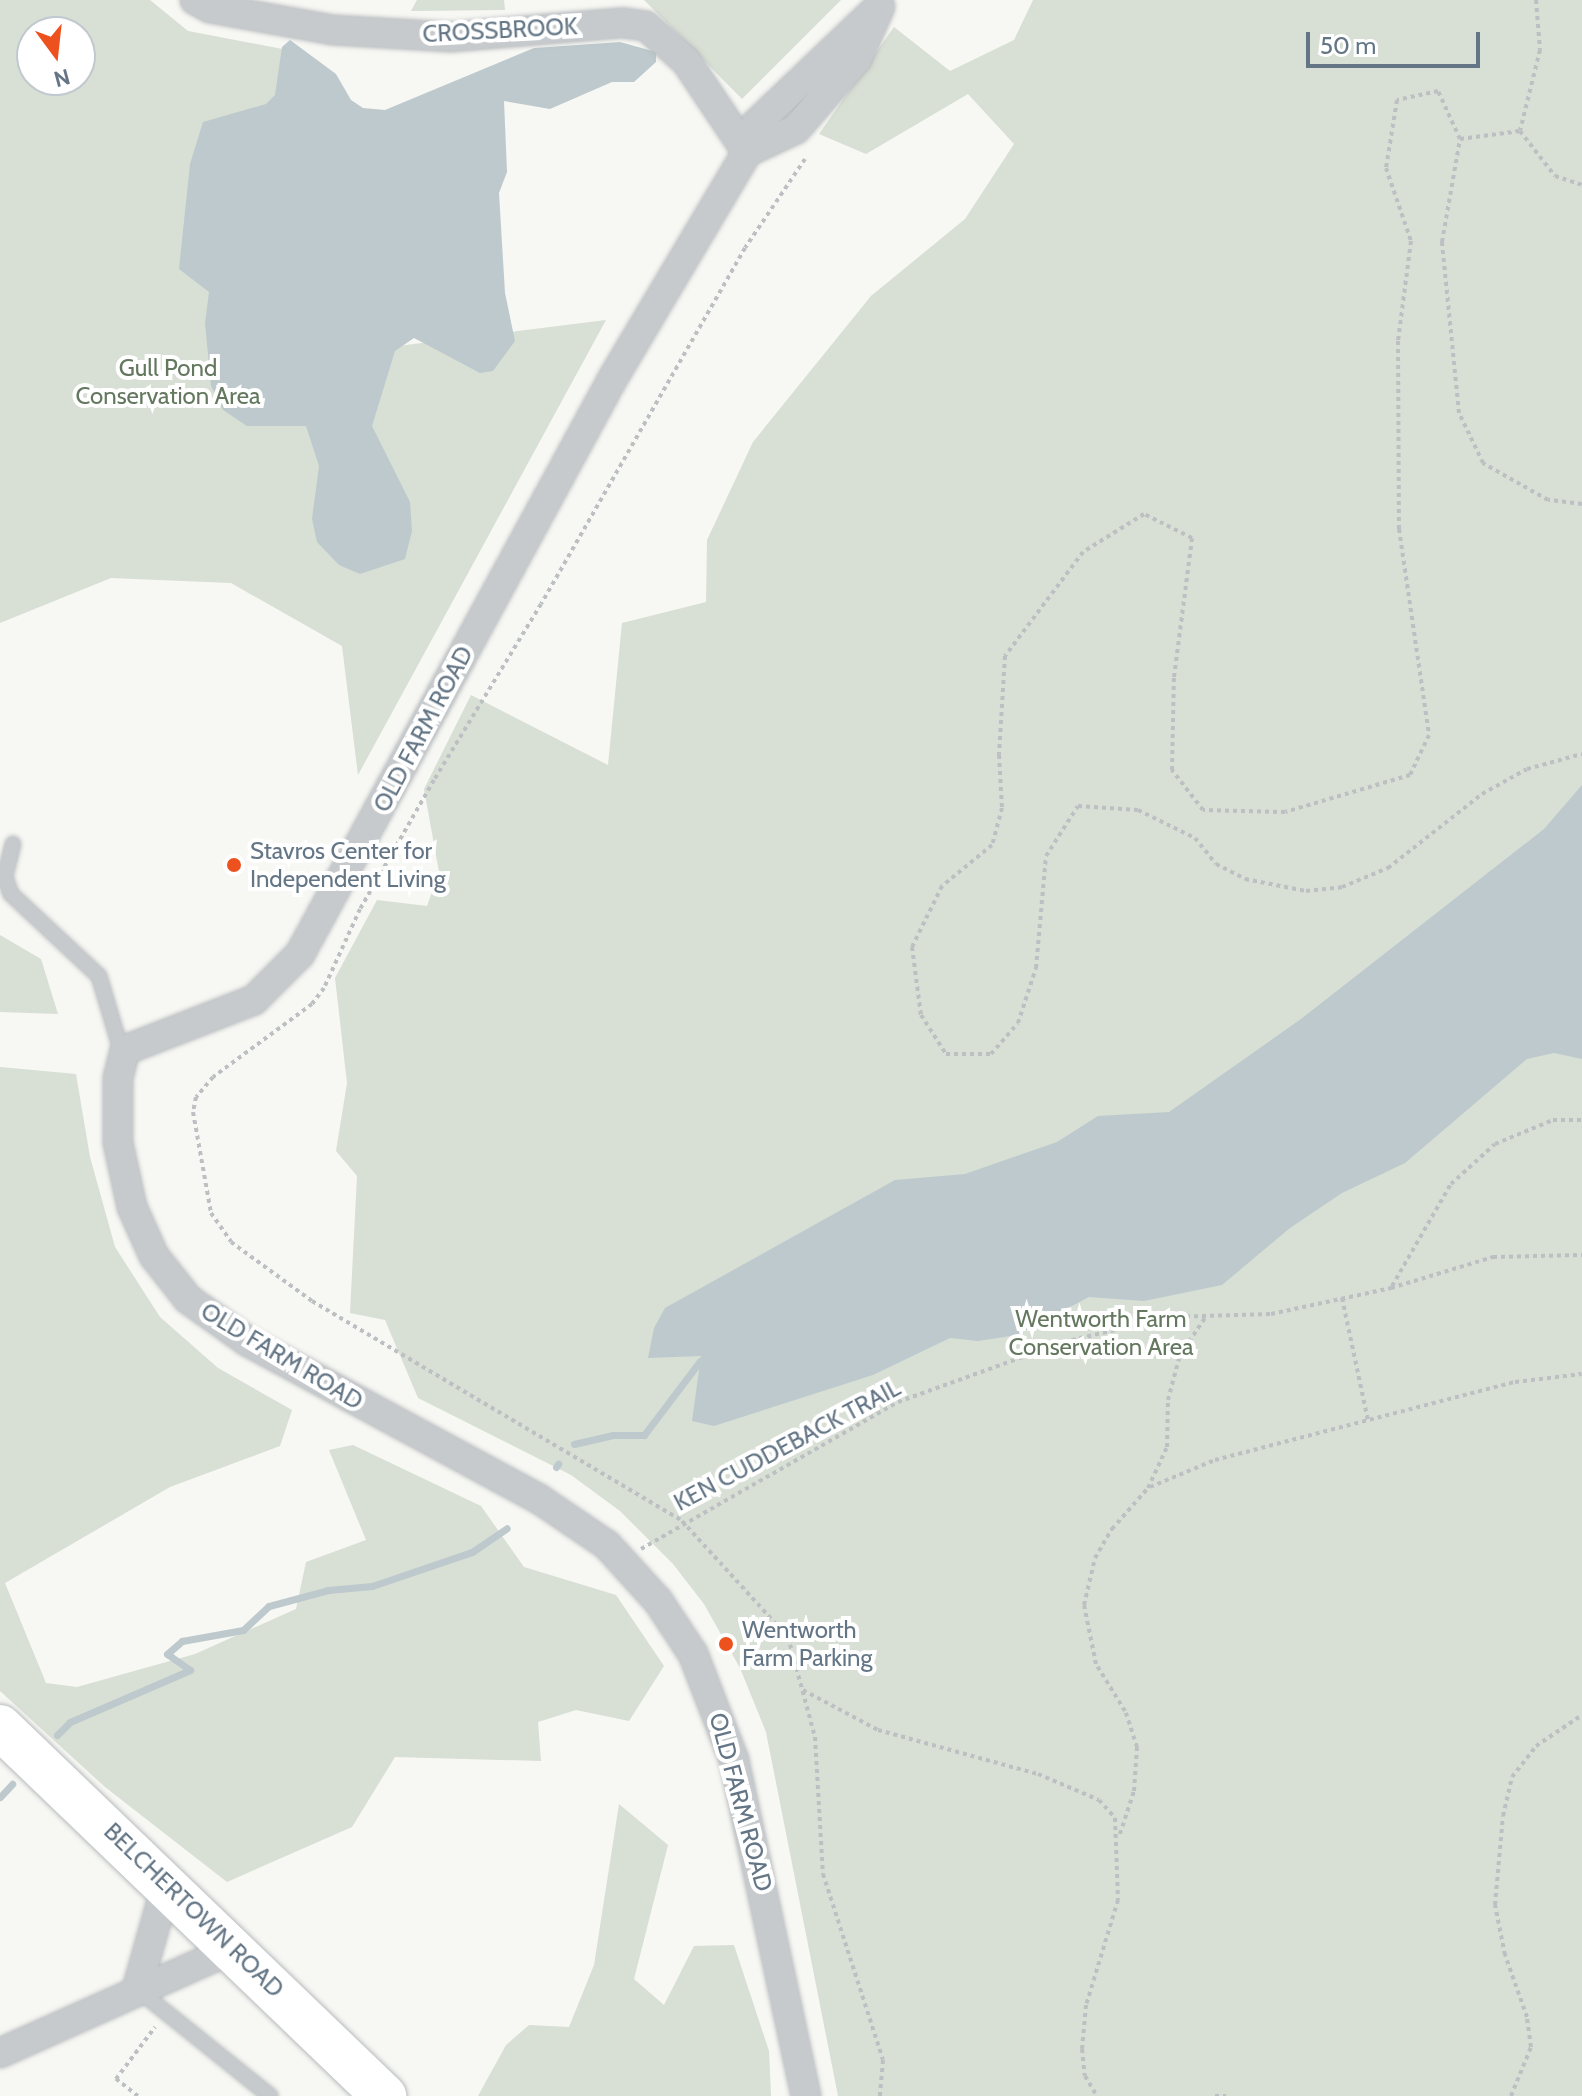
<!DOCTYPE html>
<style>
body{margin:0}
#map{position:relative;width:1582px;height:2096px;overflow:hidden;background:#f7f7f3;font-family:Cabin,sans-serif}
div>[style]{position:absolute}
[style*='--x']{left:calc(var(--x)*1px);top:calc(var(--y)*1px);width:calc(var(--w)*1px);rotate:calc(var(--a)*1deg)}
.green>*{inset:0;background:#d8dfd4}
.water>*{inset:0;background:#bdc9cd}
.stream>*{height:7px;margin:-3.5px;padding:0 3.5px;transform-origin:3.5px;border-radius:3.5px;background:#bdc9cd}
.path>*{height:4px;margin-top:-2px;transform-origin:0;background:repeating-linear-gradient(90deg,#bdc0c2 0 4px,transparent 0 8px)}
.roads{filter:drop-shadow(0 0 2px #b8bcbf) drop-shadow(0 0 2px #b8bcbf)}
.lane>*{height:14px;margin:-7px;padding:0 7px;transform-origin:7px;border-radius:7px;background:#c6cacd}
.street>*{height:28px;margin:-14px;padding:0 14px;transform-origin:14px;border-radius:14px;background:#c6cacd}
.highway>*{height:44px;margin:-22px;padding:0 22px;transform-origin:22px;border-radius:22px;background:#fff}
.dots>*{width:22px;height:22px;translate:-50% -50%;box-sizing:border-box;border:4px solid #fff;border-radius:50%}
span{translate:-50% -50%;white-space:nowrap;text-align:center;line-height:1.15;-webkit-text-stroke:8px #fff;paint-order:stroke}
.street-label{font-size:24px;color:#647686}
.park-label{font-size:24px;color:#64785f}
.poi-label{font-size:24px;color:#647686}
.left{translate:0 -50%;text-align:left}
.north{position:absolute;left:16px;top:16px;width:80px;height:80px;box-sizing:border-box;background:#fff;border:2px solid #c1c8cf;border-radius:50%;rotate:165deg;font-size:22px;font-weight:700;line-height:32px;text-align:center;color:#647686}
.north::after{content:'';display:block;margin:auto;width:28px;height:36px;background:#ec511e;clip-path:polygon(50% 0,100% 100%,50% 72%,0 100%)}
.scale{position:absolute;left:1306px;top:32px;width:174px;height:36px;box-sizing:border-box;border:4px solid #647686;border-top:0;padding-left:10px;font-size:24px;line-height:28px;white-space:nowrap;color:#647686;-webkit-text-stroke:6px #fff;paint-order:stroke}
</style>
<div id="map">
<div class="green">
<div style="clip-path:polygon(evenodd,0 0,150px 0,188px 31px,298px 52px,334px 354px,606px 320px,358px 775px,342px 646px,231px 583px,111px 578px,0 623px,0 0,32px 32px,80px 32px,80px 80px,32px 80px,32px 32px)"></div>
<div style="clip-path:polygon(417px 0,504px 0,505px 10px,411px 11px)"></div>
<div style="clip-path:polygon(644px 0,841px 0,742px 99px)"></div>
<div style="clip-path:polygon(1033px 0,1582px 0,1582px 2096px,838px 2096px,766px 1732px,740px 1668px,704px 1604px,673px 1564px,620px 1511px,571px 1475px,418px 1398px,385px 1320px,350px 1313px,357px 1176px,336px 1151px,347px 1083px,335px 978px,377px 900px,427px 906px,439px 872px,424px 789px,471px 695px,608px 765px,622px 623px,706px 602px,707px 540px,753px 442px,871px 296px,965px 219px,1014px 144px,968px 94px,866px 154px,819px 134px,894px 27px,950px 71px,1014px 40px)"></div>
<div style="clip-path:polygon(0 935px,41px 959px,58px 1014px,0 1012px)"></div>
<div style="clip-path:polygon(0 1067px,76px 1074px,90px 1157px,115px 1247px,160px 1317px,218px 1368px,292px 1410px,280px 1446px,170px 1487px,5px 1583px,46px 1683px,77px 1687px,195px 1654px,296px 1609px,306px 1562px,366px 1540px,329px 1450px,353px 1445px,481px 1506px,524px 1567px,616px 1595px,664px 1666px,629px 1721px,576px 1710px,538px 1722px,541px 1761px,395px 1757px,352px 1827px,227px 1882px,105px 1787px,0 1691px)"></div>
<div style="clip-path:polygon(619px 1804px,668px 1845px,634px 1979px,664px 2005px,694px 1946px,734px 1945px,769px 2051px,771px 2096px,478px 2096px,506px 2045px,529px 2025px,569px 2027px,594px 1965px)"></div>
</div>
<div class="water">
<div style="clip-path:polygon(290px 40px,336px 74px,351px 100px,363px 108px,385px 110px,534px 48px,620px 42px,656px 52px,656px 62px,634px 82px,612px 82px,550px 109px,504px 101px,507px 172px,499px 193px,505px 293px,515px 341px,493px 371px,480px 373px,414px 338px,395px 351px,372px 426px,410px 502px,412px 531px,405px 559px,360px 574px,339px 565px,317px 542px,312px 519px,319px 466px,306px 426px,247px 426px,223px 410px,211px 386px,205px 323px,209px 292px,179px 269px,190px 164px,203px 122px,266px 104px,275px 95px,282px 47px)"></div>
<div style="clip-path:polygon(1582px 785px,1582px 1059px,1554px 1053px,1527px 1059px,1405px 1163px,1342px 1193px,1290px 1228px,1222px 1285px,1144px 1301px,1089px 1297px,1017px 1335px,978px 1341px,950px 1338px,873px 1375px,714px 1426px,692px 1421px,701px 1356px,648px 1358px,654px 1328px,665px 1308px,895px 1180px,965px 1174px,1057px 1142px,1098px 1116px,1169px 1112px,1301px 1019px,1544px 829px)"></div>
</div>
<div class="stream">
<div style="--x:574;--y:1444;--w:40;--a:-13"></div>
<div style="--x:613;--y:1435;--w:31;--a:0"></div>
<div style="--x:644;--y:1435;--w:93;--a:-52.9"></div>
<div style="--x:556;--y:1467;--w:4;--a:-56"></div>
<div style="--x:57;--y:1735;--w:18;--a:-45"></div>
<div style="--x:70;--y:1722;--w:131;--a:-23.4"></div>
<div style="--x:190;--y:1670;--w:28;--a:-145"></div>
<div style="--x:167;--y:1654;--w:20;--a:-41"></div>
<div style="--x:182;--y:1641;--w:62;--a:-10.2"></div>
<div style="--x:243;--y:1630;--w:35;--a:-43"></div>
<div style="--x:269;--y:1606;--w:61;--a:-15.2"></div>
<div style="--x:328;--y:1590;--w:44;--a:-5.2"></div>
<div style="--x:372;--y:1586;--w:106;--a:-18.8"></div>
<div style="--x:472;--y:1552;--w:42;--a:-34.4"></div>
<div style="--x:0;--y:1797;--w:18;--a:-47"></div>
</div>
<div class="path">
<div style="--x:1536;--y:0;--w:50;--a:85.4"></div>
<div style="--x:1540;--y:50;--w:83;--a:103.9"></div>
<div style="--x:1520;--y:131;--w:57;--a:52.1"></div>
<div style="--x:1555;--y:176;--w:28;--a:18"></div>
<div style="--x:1460;--y:139;--w:61;--a:-7.6"></div>
<div style="--x:805;--y:159;--w:107;--a:124"></div>
<div style="--x:745;--y:248;--w:410;--a:119.8"></div>
<div style="--x:541;--y:604;--w:206;--a:121.3"></div>
<div style="--x:434;--y:780;--w:149;--a:119.8"></div>
<div style="--x:360;--y:909;--w:87;--a:114.5"></div>
<div style="--x:324;--y:988;--w:20;--a:127"></div>
<div style="--x:312;--y:1004;--w:123;--a:143.6"></div>
<div style="--x:213;--y:1077;--w:26;--a:130"></div>
<div style="--x:196;--y:1097;--w:15;--a:101"></div>
<div style="--x:193;--y:1112;--w:103;--a:79.9"></div>
<div style="--x:211;--y:1213;--w:35;--a:55"></div>
<div style="--x:231;--y:1242;--w:100;--a:36.1"></div>
<div style="--x:312;--y:1301;--w:430;--a:30.7"></div>
<div style="--x:682;--y:1521;--w:157;--a:47.6"></div>
<div style="--x:788;--y:1637;--w:104;--a:74.9"></div>
<div style="--x:815;--y:1737;--w:137;--a:86.7"></div>
<div style="--x:823;--y:1874;--w:195;--a:72.1"></div>
<div style="--x:883;--y:2060;--w:36;--a:95"></div>
<div style="--x:1582;--y:504;--w:34;--a:-173"></div>
<div style="--x:1548;--y:500;--w:75;--a:-150.4"></div>
<div style="--x:1483;--y:463;--w:55;--a:-115.6"></div>
<div style="--x:1459;--y:413;--w:172;--a:-95.7"></div>
<div style="--x:1442;--y:242;--w:105;--a:-80.1"></div>
<div style="--x:1460;--y:139;--w:53;--a:-114.6"></div>
<div style="--x:1438;--y:91;--w:42;--a:167.6"></div>
<div style="--x:1397;--y:100;--w:69;--a:99.2"></div>
<div style="--x:1386;--y:168;--w:77;--a:71.1"></div>
<div style="--x:1411;--y:241;--w:101;--a:97.4"></div>
<div style="--x:1398;--y:341;--w:188;--a:89.7"></div>
<div style="--x:1399;--y:529;--w:208;--a:81.7"></div>
<div style="--x:1429;--y:735;--w:44;--a:115.4"></div>
<div style="--x:1410;--y:775;--w:130;--a:163.5"></div>
<div style="--x:1285;--y:812;--w:82;--a:-178.6"></div>
<div style="--x:1203;--y:810;--w:51;--a:-127.8"></div>
<div style="--x:1172;--y:770;--w:93;--a:-88.8"></div>
<div style="--x:1174;--y:677;--w:140;--a:-82.6"></div>
<div style="--x:1192;--y:538;--w:54;--a:-153.4"></div>
<div style="--x:1144;--y:514;--w:72;--a:148.1"></div>
<div style="--x:1083;--y:552;--w:130;--a:126.9"></div>
<div style="--x:1005;--y:656;--w:99;--a:93.5"></div>
<div style="--x:999;--y:755;--w:53;--a:86.8"></div>
<div style="--x:1002;--y:808;--w:38;--a:105"></div>
<div style="--x:992;--y:845;--w:65;--a:140.6"></div>
<div style="--x:942;--y:886;--w:68;--a:116.2"></div>
<div style="--x:912;--y:947;--w:69;--a:82.5"></div>
<div style="--x:921;--y:1015;--w:46;--a:57.3"></div>
<div style="--x:946;--y:1054;--w:45;--a:0"></div>
<div style="--x:991;--y:1054;--w:41;--a:-48.9"></div>
<div style="--x:1018;--y:1023;--w:58;--a:-71.9"></div>
<div style="--x:1036;--y:968;--w:112;--a:-84.9"></div>
<div style="--x:1046;--y:856;--w:59;--a:-57.4"></div>
<div style="--x:1078;--y:806;--w:60;--a:3.8"></div>
<div style="--x:1138;--y:810;--w:64;--a:26.2"></div>
<div style="--x:1195;--y:838;--w:33;--a:51"></div>
<div style="--x:1216;--y:864;--w:33;--a:27"></div>
<div style="--x:1245;--y:879;--w:62;--a:11.1"></div>
<div style="--x:1306;--y:891;--w:36;--a:-6"></div>
<div style="--x:1342;--y:887;--w:50;--a:-22.4"></div>
<div style="--x:1388;--y:868;--w:120;--a:-38.2"></div>
<div style="--x:1482;--y:794;--w:51;--a:-29.1"></div>
<div style="--x:1527;--y:769;--w:57;--a:-15.3"></div>
<div style="--x:1392;--y:1286;--w:118;--a:-60"></div>
<div style="--x:1451;--y:1184;--w:59;--a:-42.3"></div>
<div style="--x:1495;--y:1144;--w:63;--a:-22.5"></div>
<div style="--x:1553;--y:1120;--w:29;--a:0"></div>
<div style="--x:1342;--y:1298;--w:125;--a:78"></div>
<div style="--x:1150;--y:1487;--w:70;--a:-22.6"></div>
<div style="--x:1215;--y:1460;--w:310;--a:-14.6"></div>
<div style="--x:1515;--y:1382;--w:67;--a:-6.8"></div>
<div style="--x:641;--y:1549;--w:296;--a:-29.8"></div>
<div style="--x:898;--y:1402;--w:177;--a:-19.9"></div>
<div style="--x:1064;--y:1342;--w:109;--a:-13.3"></div>
<div style="--x:1170;--y:1317;--w:101;--a:-1.7"></div>
<div style="--x:1271;--y:1314;--w:123;--a:-12.2"></div>
<div style="--x:1391;--y:1288;--w:107;--a:-16.9"></div>
<div style="--x:1493;--y:1257;--w:89;--a:-1.3"></div>
<div style="--x:803;--y:1690;--w:85;--a:28.1"></div>
<div style="--x:878;--y:1730;--w:166;--a:15.4"></div>
<div style="--x:1038;--y:1774;--w:66;--a:23.1"></div>
<div style="--x:1099;--y:1800;--w:24;--a:48"></div>
<div style="--x:1115;--y:1818;--w:82;--a:87.9"></div>
<div style="--x:1118;--y:1900;--w:110;--a:106.9"></div>
<div style="--x:1086;--y:2005;--w:44;--a:95.2"></div>
<div style="--x:1082;--y:2049;--w:27;--a:84"></div>
<div style="--x:1085;--y:2076;--w:23;--a:59"></div>
<div style="--x:1120;--y:1834;--w:45;--a:-72"></div>
<div style="--x:1134;--y:1791;--w:44;--a:-86.1"></div>
<div style="--x:1137;--y:1747;--w:38;--a:-108"></div>
<div style="--x:1125;--y:1711;--w:55;--a:-121.7"></div>
<div style="--x:1096;--y:1664;--w:60;--a:-101.5"></div>
<div style="--x:1084;--y:1605;--w:48;--a:-76.8"></div>
<div style="--x:1095;--y:1558;--w:34;--a:-60"></div>
<div style="--x:1112;--y:1529;--w:55;--a:-48.7"></div>
<div style="--x:1148;--y:1488;--w:45;--a:-65.1"></div>
<div style="--x:1167;--y:1447;--w:47;--a:-88.8"></div>
<div style="--x:1168;--y:1400;--w:47;--a:-75.1"></div>
<div style="--x:1180;--y:1355;--w:45;--a:-56"></div>
<div style="--x:138;--y:2096;--w:28;--a:-142"></div>
<div style="--x:116;--y:2079;--w:65;--a:-53.1"></div>
<div style="--x:1215;--y:2096;--w:11;--a:0"></div>
<div style="--x:1511;--y:2096;--w:53;--a:-67.8"></div>
<div style="--x:1531;--y:2047;--w:30;--a:-98"></div>
<div style="--x:1527;--y:2017;--w:66;--a:-109.5"></div>
<div style="--x:1505;--y:1955;--w:51;--a:-101.3"></div>
<div style="--x:1495;--y:1905;--w:89;--a:-84.9"></div>
<div style="--x:1503;--y:1816;--w:40;--a:-77"></div>
<div style="--x:1512;--y:1777;--w:39;--a:-52"></div>
<div style="--x:1536;--y:1746;--w:55;--a:-34"></div>
</div>
<div class="roads">
<div class="lane">
<div style="--x:13;--y:844;--w:34;--a:104"></div>
<div style="--x:5;--y:877;--w:18;--a:71"></div>
<div style="--x:11;--y:894;--w:120;--a:43"></div>
<div style="--x:99;--y:976;--w:80;--a:73.4"></div>
<div style="--x:137;--y:1989;--w:171;--a:38.8"></div>
</div>
<div class="street">
<div style="--x:195;--y:0;--w:17;--a:28"></div>
<div style="--x:210;--y:8;--w:125;--a:10.1"></div>
<div style="--x:333;--y:30;--w:118;--a:3.4"></div>
<div style="--x:451;--y:37;--w:173;--a:-4.7"></div>
<div style="--x:623;--y:23;--w:23;--a:7"></div>
<div style="--x:646;--y:26;--w:53;--a:41.2"></div>
<div style="--x:686;--y:61;--w:110;--a:56.2"></div>
<div style="--x:747;--y:152;--w:54;--a:-25.1"></div>
<div style="--x:796;--y:129;--w:93;--a:-48.9"></div>
<div style="--x:857;--y:59;--w:55;--a:-66.3"></div>
<div style="--x:137;--y:1989;--w:110;--a:-74.2"></div>
<div style="--x:0;--y:2053;--w:257;--a:-24.1"></div>
<div style="--x:806;--y:2096;--w:344;--a:-102.1"></div>
<div style="--x:734;--y:1760;--w:114;--a:-111.1"></div>
<div style="--x:693;--y:1654;--w:64;--a:-123.4"></div>
<div style="--x:658;--y:1601;--w:76;--a:-132.3"></div>
<div style="--x:607;--y:1545;--w:82;--a:-145.9"></div>
<div style="--x:539;--y:1499;--w:332;--a:-151.6"></div>
<div style="--x:247;--y:1341;--w:72;--a:-144.6"></div>
<div style="--x:188;--y:1299;--w:55;--a:-128.3"></div>
<div style="--x:154;--y:1256;--w:54;--a:-114.2"></div>
<div style="--x:132;--y:1207;--w:66;--a:-102.3"></div>
<div style="--x:118;--y:1143;--w:65;--a:-90"></div>
<div style="--x:118;--y:1078;--w:29;--a:-76"></div>
<div style="--x:125;--y:1050;--w:138;--a:-21.2"></div>
<div style="--x:254;--y:1000;--w:65;--a:-45"></div>
<div style="--x:300;--y:954;--w:656;--a:-61.48"></div>
<div style="--x:613;--y:378;--w:263;--a:-59.3"></div>
<div style="--x:747;--y:152;--w:29;--a:-72"></div>
<div style="--x:756;--y:124;--w:171;--a:-43.6"></div>
</div>
<div class="highway">
<div style="--x:0;--y:1727;--w:533;--a:43.86"></div>
</div>
</div>
<div class="dots">
<div style="left:234px;top:865px;background:#ec511e"></div>
<div style="left:726px;top:1644px;background:#ec511e"></div>
</div>
<div class="street-label">
<span style="left:500px;top:30px;rotate:-3deg">CROSSBROOK</span>
<span style="left:423px;top:729px;rotate:-62deg">OLD FARM ROAD</span>
<span style="left:282px;top:1356px;rotate:31deg">OLD FARM ROAD</span>
<span style="left:787px;top:1445px;rotate:-28deg">KEN CUDDEBACK TRAIL</span>
<span style="left:741px;top:1802px;rotate:75deg">OLD FARM ROAD</span>
<span style="left:194px;top:1910px;rotate:44deg">BELCHERTOWN ROAD</span>
</div>
<div class="park-label">
<span style="left:168px;top:382px">Gull Pond<br>Conservation Area</span>
<span style="left:1101px;top:1333px">Wentworth Farm<br>Conservation Area</span>
</div>
<div class="poi-label">
<span class="left" style="left:250px;top:865px">Stavros Center for<br>Independent Living</span>
<span class="left" style="left:742px;top:1644px">Wentworth<br>Farm Parking</span>
</div>
<div class="north">N</div>
<div class="scale">50 m</div>
</div>
